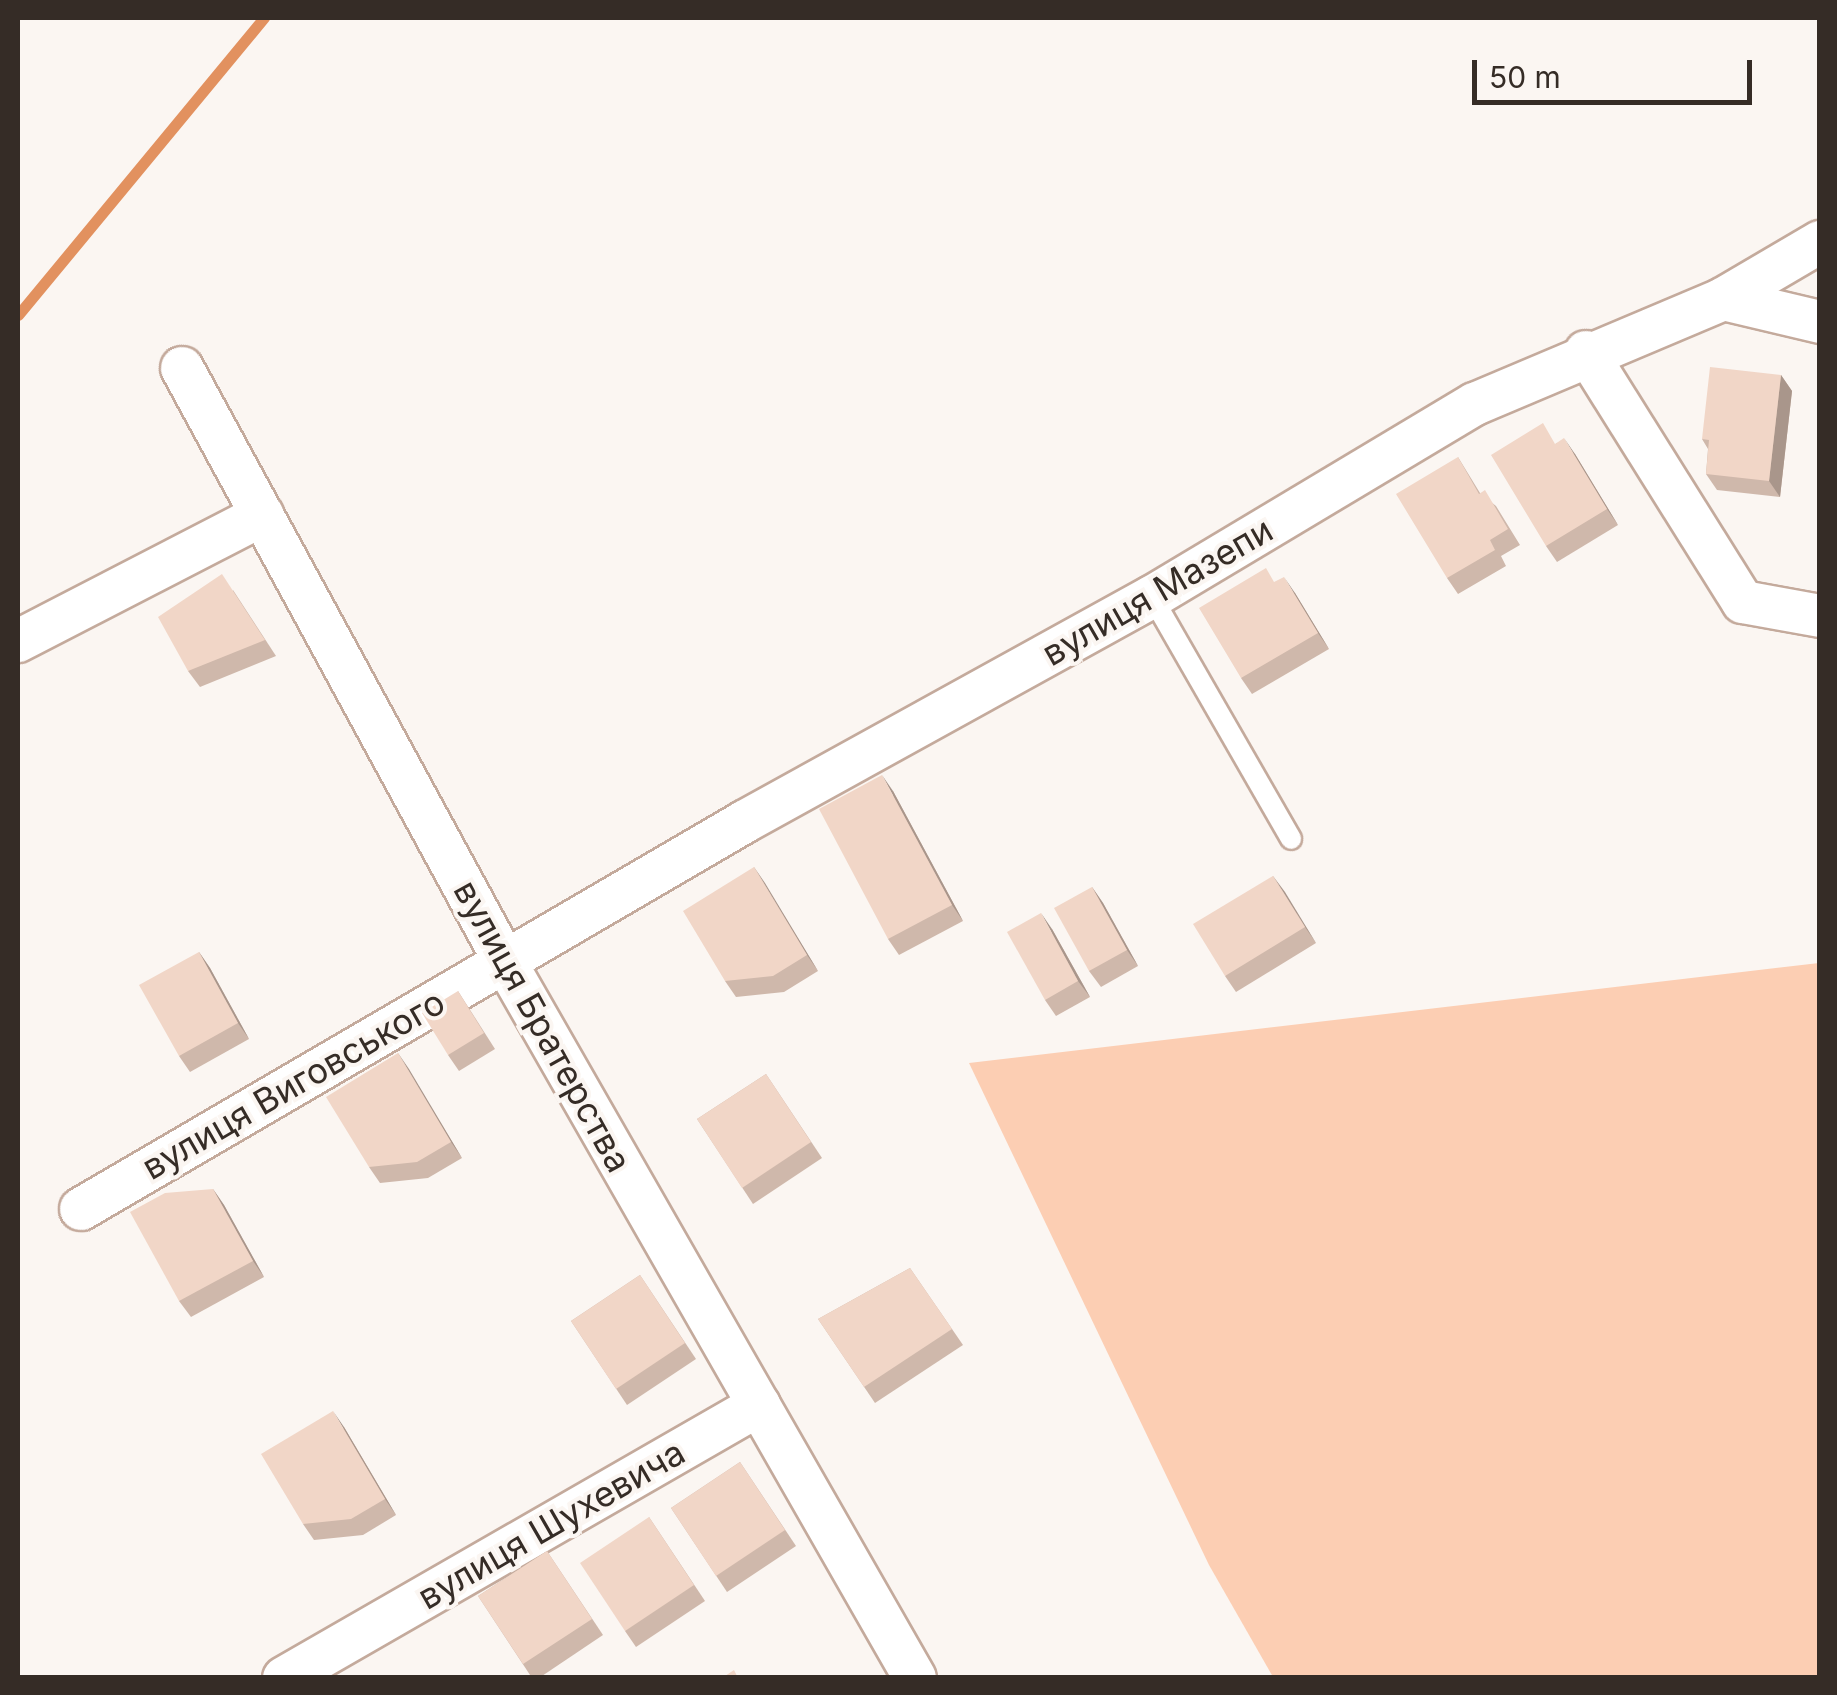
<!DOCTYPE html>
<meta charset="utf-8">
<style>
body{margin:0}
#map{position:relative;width:1837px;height:1695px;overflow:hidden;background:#fbf6f2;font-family:Inter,sans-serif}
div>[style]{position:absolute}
.green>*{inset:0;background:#fcceb3}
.stream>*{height:11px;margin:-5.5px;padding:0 5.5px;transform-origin:5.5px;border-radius:5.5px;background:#e2915f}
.roads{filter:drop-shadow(2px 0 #c4aa9c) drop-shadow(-2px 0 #c4aa9c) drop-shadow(0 2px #c4aa9c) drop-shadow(0 -2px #c4aa9c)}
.lane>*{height:20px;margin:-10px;padding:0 10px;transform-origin:10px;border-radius:10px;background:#fff}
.street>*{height:42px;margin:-21px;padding:0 21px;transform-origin:21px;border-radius:21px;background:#fff}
.wall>*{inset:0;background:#cfb8ab}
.shaded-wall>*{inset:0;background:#a9968b}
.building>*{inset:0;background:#f1d6c7}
span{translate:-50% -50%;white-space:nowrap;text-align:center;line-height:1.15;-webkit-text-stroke:8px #fbf6f2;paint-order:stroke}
.street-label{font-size:35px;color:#352c26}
.frame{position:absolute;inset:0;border:20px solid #352c26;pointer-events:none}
.scale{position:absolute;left:1472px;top:60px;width:280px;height:45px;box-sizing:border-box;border:5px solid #352c26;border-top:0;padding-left:12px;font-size:30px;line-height:35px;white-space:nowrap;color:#352c26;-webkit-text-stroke:8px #fbf6f2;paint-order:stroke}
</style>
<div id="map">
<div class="green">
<div style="clip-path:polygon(1819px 963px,1819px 1677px,1273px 1677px,1209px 1565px,969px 1063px)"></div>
</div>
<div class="stream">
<div style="left:18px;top:315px;width:386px;rotate:-50.4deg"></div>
</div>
<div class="roads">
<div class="lane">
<div style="left:1152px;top:597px;width:279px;rotate:60.1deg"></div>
</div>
<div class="street">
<div style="left:1723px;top:299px;width:100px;rotate:13.3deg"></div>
<div style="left:1586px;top:352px;width:295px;rotate:57.9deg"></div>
<div style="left:1743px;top:602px;width:78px;rotate:10.3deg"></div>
<div style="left:182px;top:368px;width:674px;rotate:61.46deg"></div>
<div style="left:504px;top:960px;width:827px;rotate:60.21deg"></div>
<div style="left:18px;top:641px;width:275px;rotate:-27.3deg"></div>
<div style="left:81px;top:1209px;width:768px;rotate:-30.27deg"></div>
<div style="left:744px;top:822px;width:466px;rotate:-28.9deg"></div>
<div style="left:1152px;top:597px;width:376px;rotate:-30.9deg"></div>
<div style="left:1475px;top:404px;width:269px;rotate:-22.9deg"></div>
<div style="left:1723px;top:299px;width:113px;rotate:-30.4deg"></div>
<div style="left:284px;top:1678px;width:548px;rotate:-29.89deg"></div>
</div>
</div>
<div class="wall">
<div style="clip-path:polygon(1781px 375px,1792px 391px,1780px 497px,1717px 490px,1706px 474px,1708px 449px,1702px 439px)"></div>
<div style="clip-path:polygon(1556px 443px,1575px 454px,1618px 525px,1557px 562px,1546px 546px)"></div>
<div style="clip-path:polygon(1458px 457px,1480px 493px,1496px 506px,1520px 545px,1501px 556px,1506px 566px,1458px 594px,1447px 578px)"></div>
<div style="clip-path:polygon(1276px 582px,1295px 593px,1329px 649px,1252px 694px,1241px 678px)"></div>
<div style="clip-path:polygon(233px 590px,276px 656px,200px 687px,188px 671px)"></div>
<div style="clip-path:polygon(893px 791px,963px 921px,899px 955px,888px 939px)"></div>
<div style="clip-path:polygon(754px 867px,818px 971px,784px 992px,736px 997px,725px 981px)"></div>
<div style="clip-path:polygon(1273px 876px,1316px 943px,1236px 992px,1225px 976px)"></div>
<div style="clip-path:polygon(1092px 887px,1103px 903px,1138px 966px,1101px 987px,1089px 971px)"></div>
<div style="clip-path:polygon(1052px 929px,1090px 997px,1056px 1016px,1045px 1000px)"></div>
<div style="clip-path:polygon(199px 952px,210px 968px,249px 1039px,190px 1072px,179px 1056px)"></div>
<div style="clip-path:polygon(458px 991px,495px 1049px,459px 1071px,448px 1055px)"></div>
<div style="clip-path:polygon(398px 1053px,462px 1158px,428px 1178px,380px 1183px,369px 1167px)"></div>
<div style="clip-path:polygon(766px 1074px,822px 1158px,753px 1204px,697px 1119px)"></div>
<div style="clip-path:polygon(213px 1189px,224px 1205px,264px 1277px,191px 1317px,179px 1301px)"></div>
<div style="clip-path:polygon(910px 1268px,963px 1345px,875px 1403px,818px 1319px)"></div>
<div style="clip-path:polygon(640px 1275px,696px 1359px,627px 1405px,571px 1321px)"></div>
<div style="clip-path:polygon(344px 1427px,396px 1515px,363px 1535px,314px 1540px,303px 1524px)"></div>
<div style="clip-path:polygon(740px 1462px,796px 1546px,727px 1592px,671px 1508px)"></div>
<div style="clip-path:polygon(649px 1517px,705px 1601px,636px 1647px,625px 1631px)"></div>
<div style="clip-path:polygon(547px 1551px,603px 1635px,539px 1678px,532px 1678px,478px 1596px)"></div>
</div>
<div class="shaded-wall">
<div style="clip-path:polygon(1781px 375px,1792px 391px,1780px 497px,1769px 481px)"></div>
<div style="clip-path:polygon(1564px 438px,1575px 454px,1618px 525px,1607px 509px)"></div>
<div style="clip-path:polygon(1284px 577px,1295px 593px,1329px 649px,1318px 633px)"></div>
<div style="clip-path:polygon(882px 775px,893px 791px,963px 921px,952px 905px)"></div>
<div style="clip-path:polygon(754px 867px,765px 883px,818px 971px,807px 955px)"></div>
<div style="clip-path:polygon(1273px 876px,1285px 892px,1316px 943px,1305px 927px)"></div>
<div style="clip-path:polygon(1092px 887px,1103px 903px,1138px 966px,1127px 950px)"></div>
<div style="clip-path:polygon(1041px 913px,1052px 929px,1090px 997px,1078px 981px)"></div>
<div style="clip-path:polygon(199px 952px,210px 968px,249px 1039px,238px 1023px)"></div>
<div style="clip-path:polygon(398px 1053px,409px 1069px,462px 1158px,451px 1142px)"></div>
<div style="clip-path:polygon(213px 1189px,224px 1205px,264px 1277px,253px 1261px)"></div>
<div style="clip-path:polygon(333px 1411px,344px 1427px,396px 1515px,385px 1499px)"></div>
</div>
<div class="building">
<div style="clip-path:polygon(1710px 367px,1781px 375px,1769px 481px,1706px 474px,1709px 440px,1702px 439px)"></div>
<div style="clip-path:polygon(1543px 423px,1555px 444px,1564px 438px,1607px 509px,1546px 546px,1491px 455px)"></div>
<div style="clip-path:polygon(1458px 457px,1479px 494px,1485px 490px,1508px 529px,1490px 540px,1495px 550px,1447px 578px,1396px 494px)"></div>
<div style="clip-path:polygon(1266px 568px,1274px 582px,1284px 577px,1318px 633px,1241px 678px,1199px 608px)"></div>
<div style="clip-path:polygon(222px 574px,265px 640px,188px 671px,158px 617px)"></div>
<div style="clip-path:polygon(882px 775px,952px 905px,888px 939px,819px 809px)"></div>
<div style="clip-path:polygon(754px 867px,807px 955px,773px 976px,725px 981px,683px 911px)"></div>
<div style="clip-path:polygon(1273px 876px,1305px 927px,1225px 976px,1193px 924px)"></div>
<div style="clip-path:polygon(1092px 887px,1127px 950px,1089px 971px,1054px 908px)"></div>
<div style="clip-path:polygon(1041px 913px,1078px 981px,1045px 1000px,1007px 932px)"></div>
<div style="clip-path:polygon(199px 952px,238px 1023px,179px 1056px,139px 985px)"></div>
<div style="clip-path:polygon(458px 991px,484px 1033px,448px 1055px,422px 1013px)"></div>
<div style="clip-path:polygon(398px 1053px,451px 1142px,417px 1162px,369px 1167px,326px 1097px)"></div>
<div style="clip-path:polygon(766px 1074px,811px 1142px,742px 1188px,697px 1119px)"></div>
<div style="clip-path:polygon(213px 1189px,253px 1261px,179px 1301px,130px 1212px,165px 1193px)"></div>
<div style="clip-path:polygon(910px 1268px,952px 1329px,864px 1387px,818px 1319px)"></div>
<div style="clip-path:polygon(640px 1275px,685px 1343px,616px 1389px,571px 1321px)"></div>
<div style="clip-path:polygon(333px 1411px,385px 1499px,351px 1519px,303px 1524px,261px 1454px)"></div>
<div style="clip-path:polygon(740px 1462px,785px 1530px,716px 1576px,671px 1508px)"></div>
<div style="clip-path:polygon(649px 1517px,694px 1585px,625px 1631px,580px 1563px)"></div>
<div style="clip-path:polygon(547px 1551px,592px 1619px,523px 1664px,478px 1596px)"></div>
<div style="clip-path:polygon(734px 1670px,738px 1678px,722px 1678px)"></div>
</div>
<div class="street-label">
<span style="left:1157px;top:591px;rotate:-30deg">вулиця Мазепи</span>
<span style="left:543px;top:1026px;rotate:61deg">вулиця Братерства</span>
<span style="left:293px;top:1084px;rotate:-30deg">вулиця Виговського</span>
<span style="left:551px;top:1524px;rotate:-30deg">вулиця Шухевича</span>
</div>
<div class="frame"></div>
<div class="scale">50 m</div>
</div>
